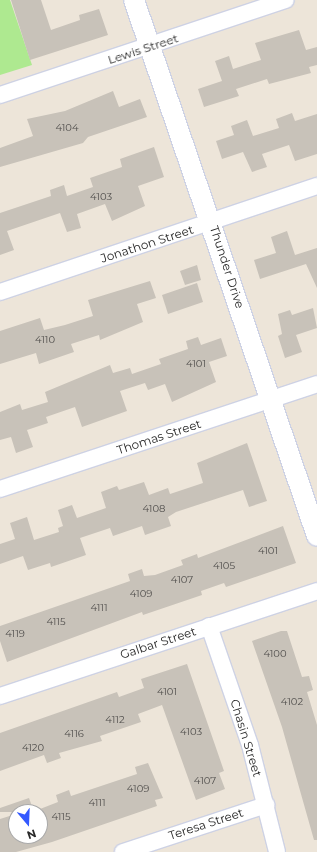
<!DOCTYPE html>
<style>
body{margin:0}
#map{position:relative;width:317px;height:852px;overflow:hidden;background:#ede5d9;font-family:Montserrat,sans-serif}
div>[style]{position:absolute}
.green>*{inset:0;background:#aee990}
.building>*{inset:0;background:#c8c2b9}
.roads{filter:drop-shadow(1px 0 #ced2e4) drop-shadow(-1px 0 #ced2e4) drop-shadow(0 1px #ced2e4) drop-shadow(0 -1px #ced2e4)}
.minor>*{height:16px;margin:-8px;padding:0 8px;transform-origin:8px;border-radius:8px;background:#fff}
.tertiary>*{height:20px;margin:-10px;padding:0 10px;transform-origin:10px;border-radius:10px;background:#fff}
span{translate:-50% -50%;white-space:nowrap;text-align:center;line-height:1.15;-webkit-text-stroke:3px #fff;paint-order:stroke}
.number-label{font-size:10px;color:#514f4d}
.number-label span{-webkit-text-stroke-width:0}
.street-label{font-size:12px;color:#292929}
.north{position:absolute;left:8px;top:804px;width:40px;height:40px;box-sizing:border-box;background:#fff;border:1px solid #a9a9a9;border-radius:50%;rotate:161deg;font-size:11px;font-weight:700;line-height:16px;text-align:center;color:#292929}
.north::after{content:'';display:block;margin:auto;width:14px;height:18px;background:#3459ff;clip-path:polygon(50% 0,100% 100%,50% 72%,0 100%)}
</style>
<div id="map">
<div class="green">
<div style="clip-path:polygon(0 0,10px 0,32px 65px,0 75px)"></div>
</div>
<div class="building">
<div style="clip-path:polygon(11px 0,41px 0,51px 30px,80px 20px,79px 15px,99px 9px,108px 35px,30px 60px)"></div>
<div style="clip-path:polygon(299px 30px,306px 50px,317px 47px,317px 65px,309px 67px,311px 73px,269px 84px,267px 79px,236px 89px,239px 96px,204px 107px,198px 89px,222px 81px,215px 61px,229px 56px,233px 69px,261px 60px,255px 43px)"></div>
<div style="clip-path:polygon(113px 91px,119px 107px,140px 99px,147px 117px,88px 137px,83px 143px,0 167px,0 148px,33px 136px,27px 119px,65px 111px)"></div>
<div style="clip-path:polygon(292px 113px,295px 121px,317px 114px,317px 154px,295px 161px,289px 145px,262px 154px,267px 167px,252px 172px,243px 152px,222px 159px,216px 141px,234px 135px,231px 126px,247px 120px,253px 136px,279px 128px,276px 119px)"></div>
<div style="clip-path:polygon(154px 147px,164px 177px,138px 186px,145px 206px,112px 221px,105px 204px,77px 214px,81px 228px,67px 232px,60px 213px,7px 231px,14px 250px,0 255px,0 213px,51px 196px,50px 190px,64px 185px,67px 196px,93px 187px,90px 178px,122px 167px,120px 159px)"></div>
<div style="clip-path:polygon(287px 231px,295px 255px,317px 248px,317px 288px,306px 264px,260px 279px,254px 260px,276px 253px,271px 237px)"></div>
<div style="clip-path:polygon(197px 265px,201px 280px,185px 285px,180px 271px)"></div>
<div style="clip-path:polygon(150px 281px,156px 298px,137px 304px,143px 322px,100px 340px,99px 335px,71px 344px,74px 352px,39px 364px,36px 353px,0 364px,0 331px,40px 318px,44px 330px,65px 325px,93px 316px,88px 300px)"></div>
<div style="clip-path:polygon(197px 283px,203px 302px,168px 314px,162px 295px)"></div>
<div style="clip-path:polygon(313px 308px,317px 328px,296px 335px,302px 352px,285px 358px,278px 336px,282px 334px,278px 314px,290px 310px,292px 315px)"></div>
<div style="clip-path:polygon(198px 337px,201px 345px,221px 338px,227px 356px,209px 362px,216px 382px,172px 402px,165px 384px,148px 390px,145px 383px,120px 391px,127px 411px,82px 427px,75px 407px,46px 417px,48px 423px,27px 430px,33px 447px,16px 453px,11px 437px,0 440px,0 412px,20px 404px,22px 410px,48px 402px,45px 392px,110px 365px,113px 373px,130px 368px,132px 374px,161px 364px,159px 359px,188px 349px,186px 341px)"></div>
<div style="clip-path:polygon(247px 443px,267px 501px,249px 507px,243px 490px,176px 512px,168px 517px,171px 526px,145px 535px,142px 526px,113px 536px,110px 528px,80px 538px,86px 555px,51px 567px,50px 563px,28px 570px,23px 556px,0 564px,0 544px,15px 539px,10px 523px,27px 517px,34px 540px,59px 532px,58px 528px,63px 526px,58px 510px,72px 505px,77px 518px,106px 508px,101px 492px,117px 486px,119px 490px,144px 482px,149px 495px,168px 488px,170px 494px,203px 483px,197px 463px)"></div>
<div style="clip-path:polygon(283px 526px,296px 563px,226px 587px,224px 583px,201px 591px,202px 595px,143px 615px,142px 612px,7px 662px,0 641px,0 626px,130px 581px,128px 574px,142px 569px,144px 576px,155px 575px,183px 565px,181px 560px,197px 554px,198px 558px)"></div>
<div style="clip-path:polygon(281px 631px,287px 631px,302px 677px,309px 676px,313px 690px,307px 692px,317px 725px,317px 840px,314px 840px,282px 727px,252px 641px)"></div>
<div style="clip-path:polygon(187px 664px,224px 771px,219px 773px,225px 789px,196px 800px,162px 705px,138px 714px,141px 722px,100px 736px,102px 741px,59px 753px,61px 758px,47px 763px,44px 755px,0 771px,0 733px,117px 692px,119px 697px,144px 688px,141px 679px)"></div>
<div style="clip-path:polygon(148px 763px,163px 798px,155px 800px,157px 806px,52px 842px,16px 852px,0 852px,0 819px,16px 814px,16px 836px,40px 836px,40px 809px,58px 802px,56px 795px,69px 790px,71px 796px,137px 774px,135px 767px)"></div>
<div style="clip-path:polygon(29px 798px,34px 812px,0 812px,0 808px)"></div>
</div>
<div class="roads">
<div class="minor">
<div style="left:0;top:95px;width:301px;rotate:-18.4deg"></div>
<div style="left:0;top:292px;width:334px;rotate:-18.5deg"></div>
<div style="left:0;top:489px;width:334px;rotate:-18.3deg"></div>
<div style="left:209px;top:626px;width:126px;rotate:71deg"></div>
<div style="left:250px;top:745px;width:110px;rotate:75.8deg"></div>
<div style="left:0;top:696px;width:334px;rotate:-18.3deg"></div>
<div style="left:123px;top:852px;width:151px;rotate:-18.2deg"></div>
</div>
<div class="tertiary">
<div style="left:134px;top:0;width:566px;rotate:71.15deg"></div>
</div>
</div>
<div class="number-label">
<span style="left:67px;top:128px">4104</span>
<span style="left:101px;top:197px">4103</span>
<span style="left:45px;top:340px">4110</span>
<span style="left:196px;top:364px">4101</span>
<span style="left:154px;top:509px">4108</span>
<span style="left:268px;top:551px">4101</span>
<span style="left:224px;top:566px">4105</span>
<span style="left:182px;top:580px">4107</span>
<span style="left:141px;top:594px">4109</span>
<span style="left:99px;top:608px">4111</span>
<span style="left:56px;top:622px">4115</span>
<span style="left:15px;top:634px">4119</span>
<span style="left:275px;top:654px">4100</span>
<span style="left:167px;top:692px">4101</span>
<span style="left:292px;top:702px">4102</span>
<span style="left:115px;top:720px">4112</span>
<span style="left:191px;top:732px">4103</span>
<span style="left:74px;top:734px">4116</span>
<span style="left:33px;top:748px">4120</span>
<span style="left:205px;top:781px">4107</span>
<span style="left:138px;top:789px">4109</span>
<span style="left:97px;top:803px">4111</span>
<span style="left:61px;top:817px">4115</span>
</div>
<div class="street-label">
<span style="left:143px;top:49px;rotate:-18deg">Lewis Street</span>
<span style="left:147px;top:244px;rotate:-18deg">Jonathon Street</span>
<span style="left:227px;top:267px;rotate:72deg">Thunder Drive</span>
<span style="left:159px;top:437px;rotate:-18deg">Thomas Street</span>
<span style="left:158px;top:643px;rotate:-18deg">Galbar Street</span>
<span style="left:246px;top:738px;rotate:73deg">Chasin Street</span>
<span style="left:206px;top:824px;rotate:-18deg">Teresa Street</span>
</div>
<div class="north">N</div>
</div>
